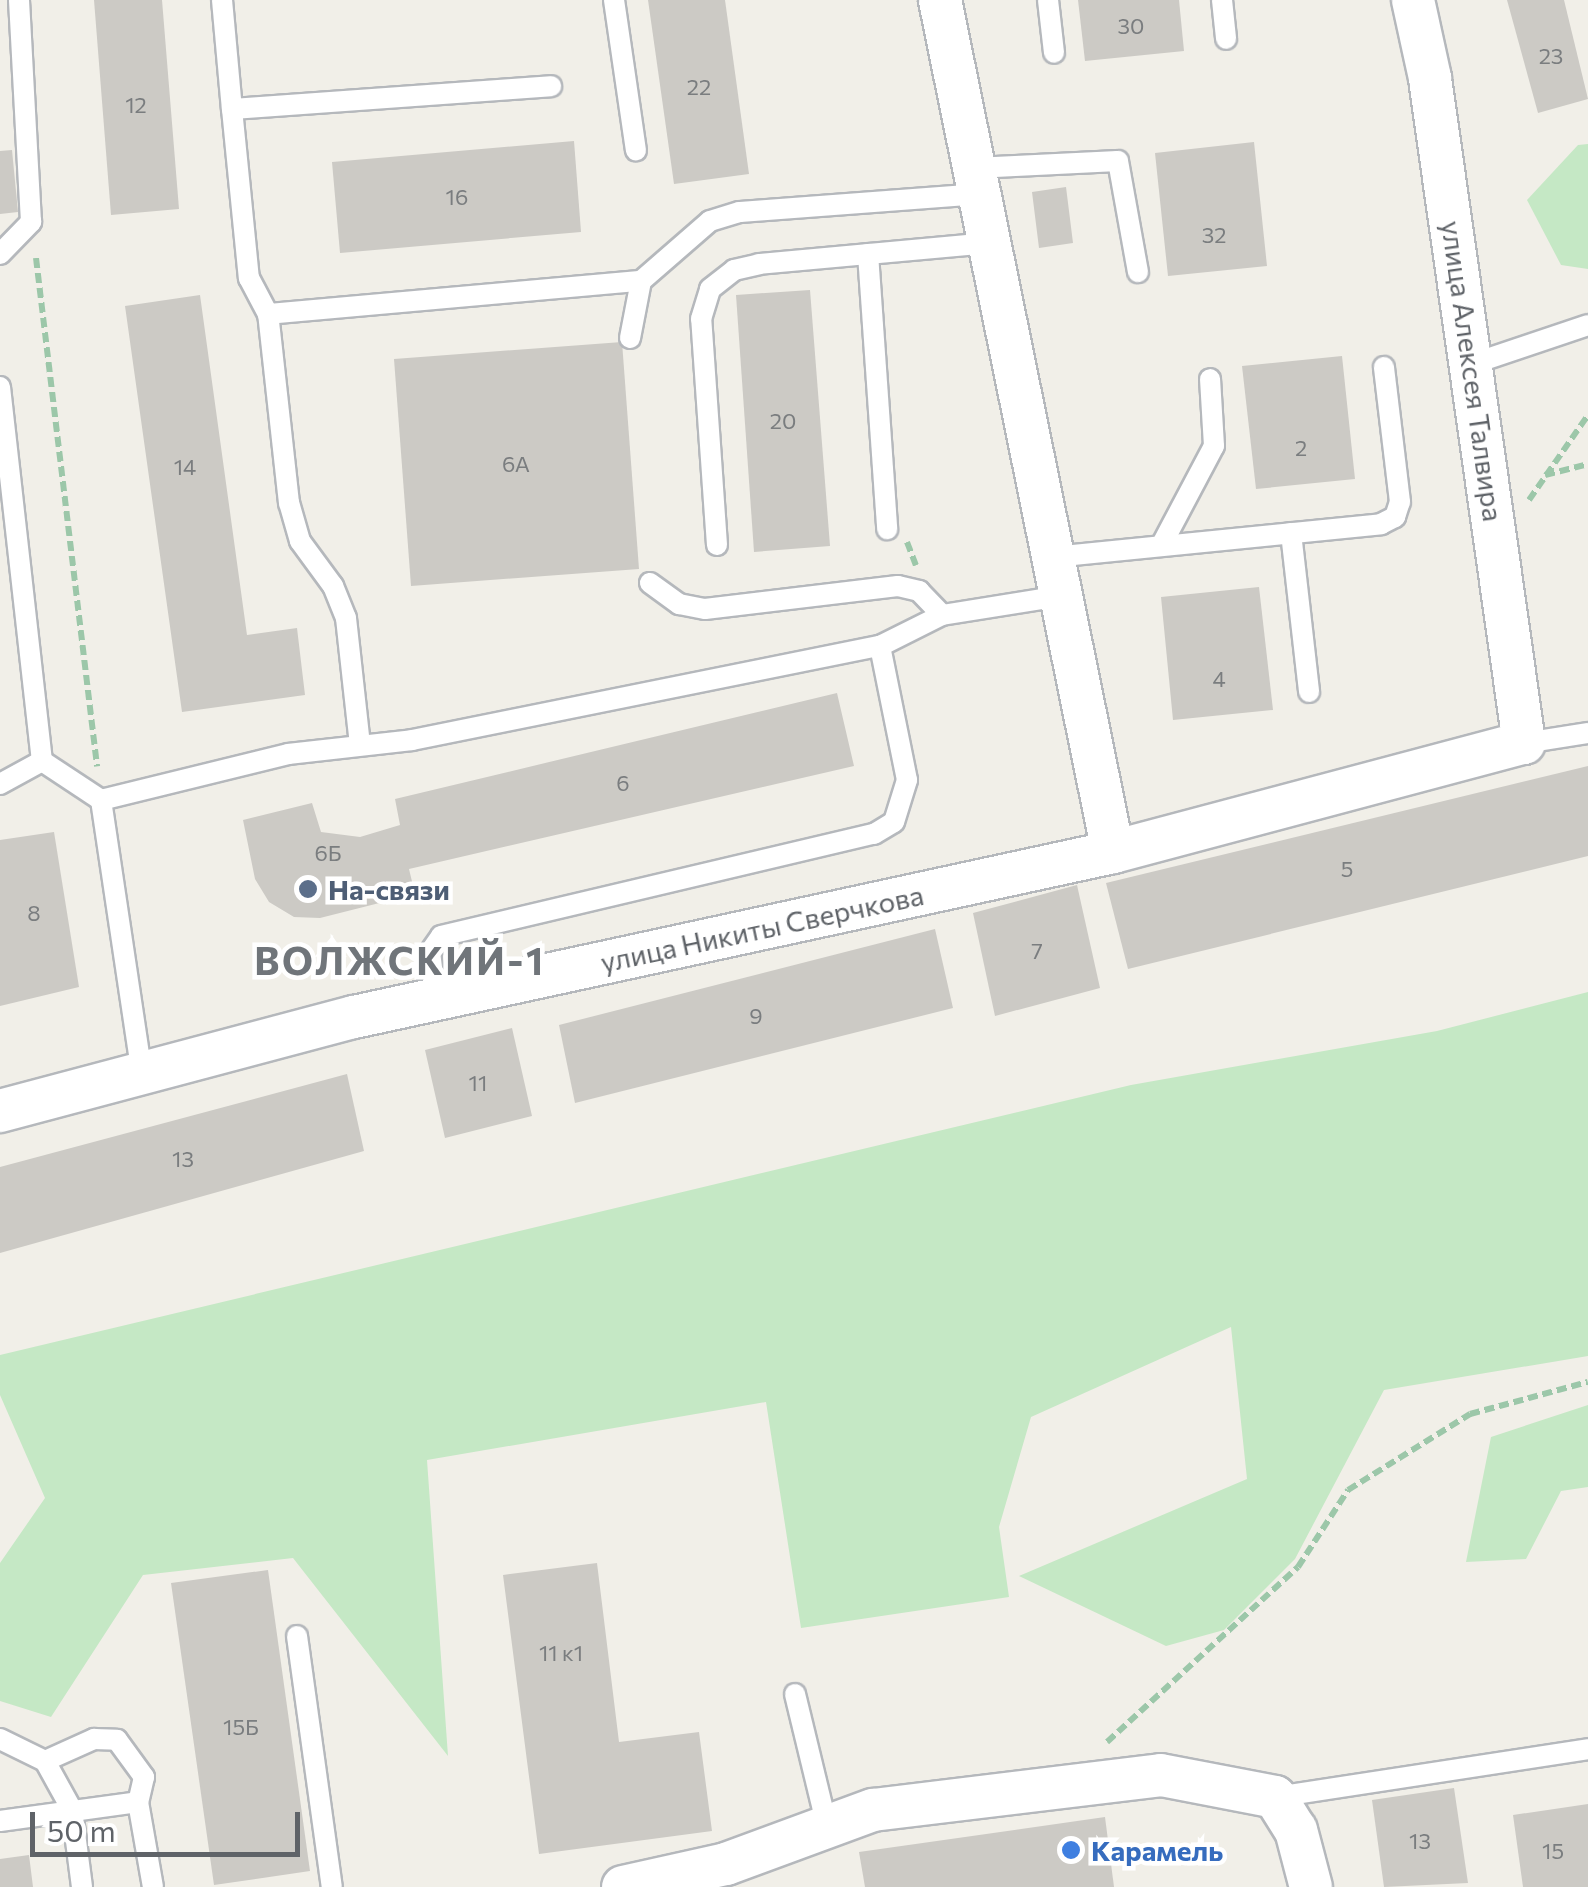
<!DOCTYPE html>
<meta charset="utf-8">
<style>
body{margin:0}
#map{position:relative;width:1588px;height:1887px;overflow:hidden;background:#f1efe8;font-family:Commissioner,sans-serif}
div>[style]{position:absolute}
.green>*{inset:0;background:#c5e8c5}
.building>*{inset:0;background:#cccac5}
.path>*{height:6px;margin-top:-3px;transform-origin:0;background:repeating-linear-gradient(90deg,#9cc7a9 0 10px,transparent 0 15px)}
.roads{filter:drop-shadow(2px 0 #b5b8bc) drop-shadow(-2px 0 #b5b8bc) drop-shadow(0 2px #b5b8bc) drop-shadow(0 -2px #b5b8bc)}
.lane>*{height:20px;margin:-10px;padding:0 10px;transform-origin:10px;border-radius:10px;background:#fff}
.street>*{height:42px;margin:-21px;padding:0 21px;transform-origin:21px;border-radius:21px;background:#fff}
.dots>*{width:28px;height:28px;translate:-50% -50%;box-sizing:border-box;border:5px solid #fff;border-radius:50%}
span{translate:-50% -50%;white-space:nowrap;text-align:center;line-height:1.15;-webkit-text-stroke:9px #fff;paint-order:stroke}
.number-label{font-size:22px;color:#7a7d7f}
.number-label span{-webkit-text-stroke-width:0}
.street-label{font-size:28px;color:#5f6368}
.service-label{font-size:28px;color:#4e5e75;font-weight:700}
.left{translate:0 -50%;text-align:left}
.shop-label{font-size:28px;color:#366cbe;font-weight:700}
.district-label{font-size:38px;color:#70757a;font-weight:700;letter-spacing:2.5px}
.scale{position:absolute;left:30px;top:1812px;width:270px;height:45px;box-sizing:border-box;border:5px solid #5f6368;border-top:0;padding-left:12px;font-size:30px;line-height:35px;white-space:nowrap;color:#5f6368;-webkit-text-stroke:8px #fff;paint-order:stroke}
</style>
<div id="map">
<div class="green">
<div style="clip-path:polygon(1588px 144px,1588px 269px,1561px 265px,1527px 200px,1578px 145px)"></div>
<div style="clip-path:polygon(1588px 992px,1588px 1356px,1384px 1390px,1295px 1559px,1224px 1630px,1166px 1646px,1019px 1576px,1247px 1479px,1231px 1327px,1031px 1417px,999px 1527px,1009px 1597px,801px 1628px,766px 1402px,427px 1460px,448px 1756px,293px 1558px,143px 1575px,51px 1717px,0 1701px,0 1563px,45px 1498px,0 1395px,0 1355px,1131px 1085px,1437px 1031px)"></div>
<div style="clip-path:polygon(1588px 1405px,1588px 1487px,1561px 1491px,1526px 1559px,1466px 1562px,1491px 1437px)"></div>
</div>
<div class="building">
<div style="clip-path:polygon(94px 0,162px 0,179px 209px,111px 215px)"></div>
<div style="clip-path:polygon(648px 0,725px 0,749px 174px,674px 184px)"></div>
<div style="clip-path:polygon(1078px 0,1179px 0,1184px 51px,1085px 61px)"></div>
<div style="clip-path:polygon(1507px 0,1564px 0,1588px 99px,1538px 113px)"></div>
<div style="clip-path:polygon(574px 141px,581px 232px,340px 253px,332px 162px)"></div>
<div style="clip-path:polygon(1254px 142px,1267px 266px,1168px 276px,1155px 153px)"></div>
<div style="clip-path:polygon(12px 150px,18px 212px,0 214px,0 151px)"></div>
<div style="clip-path:polygon(1066px 187px,1073px 243px,1039px 248px,1032px 192px)"></div>
<div style="clip-path:polygon(810px 290px,830px 546px,754px 552px,736px 295px)"></div>
<div style="clip-path:polygon(200px 295px,247px 635px,297px 628px,305px 695px,182px 712px,125px 306px)"></div>
<div style="clip-path:polygon(622px 342px,639px 569px,411px 586px,394px 359px)"></div>
<div style="clip-path:polygon(1342px 356px,1355px 479px,1256px 489px,1242px 366px)"></div>
<div style="clip-path:polygon(1259px 587px,1273px 710px,1173px 720px,1161px 597px)"></div>
<div style="clip-path:polygon(837px 693px,854px 766px,409px 869px,415px 894px,320px 918px,294px 917px,269px 902px,255px 879px,243px 820px,312px 803px,321px 832px,360px 837px,400px 825px,395px 799px)"></div>
<div style="clip-path:polygon(1588px 766px,1588px 856px,1128px 969px,1106px 883px)"></div>
<div style="clip-path:polygon(54px 832px,79px 987px,0 1006px,0 840px)"></div>
<div style="clip-path:polygon(1077px 885px,1100px 988px,995px 1016px,973px 913px)"></div>
<div style="clip-path:polygon(935px 929px,953px 1008px,575px 1103px,559px 1025px)"></div>
<div style="clip-path:polygon(512px 1028px,532px 1116px,445px 1138px,425px 1050px)"></div>
<div style="clip-path:polygon(347px 1074px,364px 1151px,0 1253px,0 1167px)"></div>
<div style="clip-path:polygon(597px 1563px,619px 1742px,699px 1732px,712px 1831px,539px 1854px,503px 1575px)"></div>
<div style="clip-path:polygon(268px 1570px,310px 1871px,214px 1885px,171px 1583px)"></div>
<div style="clip-path:polygon(1454px 1788px,1468px 1883px,1384px 1887px,1372px 1800px)"></div>
<div style="clip-path:polygon(1588px 1804px,1588px 1887px,1523px 1887px,1513px 1815px)"></div>
<div style="clip-path:polygon(1105px 1817px,1114px 1887px,865px 1887px,859px 1852px)"></div>
<div style="clip-path:polygon(29px 1855px,33px 1887px,0 1887px,0 1859px)"></div>
</div>
<div class="path">
<div style="left:36px;top:258px;width:512px;rotate:83.15deg"></div>
<div style="left:1545px;top:475px;width:44px;rotate:-14.3deg"></div>
<div style="left:1529px;top:500px;width:103px;rotate:-55.2deg"></div>
<div style="left:907px;top:542px;width:25px;rotate:69deg"></div>
<div style="left:1107px;top:1742px;width:259px;rotate:-42.5deg"></div>
<div style="left:1298px;top:1567px;width:92px;rotate:-57deg"></div>
<div style="left:1348px;top:1490px;width:144px;rotate:-31.9deg"></div>
<div style="left:1470px;top:1414px;width:122px;rotate:-15.2deg"></div>
</div>
<div class="roads">
<div class="lane">
<div style="left:222px;top:0;width:109px;rotate:84.8deg"></div>
<div style="left:232px;top:109px;width:320px;rotate:-4.1deg"></div>
<div style="left:614px;top:0;width:152px;rotate:81.7deg"></div>
<div style="left:1048px;top:0;width:53px;rotate:83.5deg"></div>
<div style="left:1222px;top:0;width:39px;rotate:84deg"></div>
<div style="left:232px;top:109px;width:170px;rotate:84.3deg"></div>
<div style="left:249px;top:278px;width:41px;rotate:62.2deg"></div>
<div style="left:974px;top:168px;width:144px;rotate:-2.8deg"></div>
<div style="left:1118px;top:161px;width:113px;rotate:79.8deg"></div>
<div style="left:0;top:254px;width:45px;rotate:-45.9deg"></div>
<div style="left:31px;top:222px;width:222px;rotate:-93.1deg"></div>
<div style="left:868px;top:254px;width:276px;rotate:86deg"></div>
<div style="left:630px;top:338px;width:58px;rotate:-79.1deg"></div>
<div style="left:1472px;top:364px;width:122px;rotate:-18.6deg"></div>
<div style="left:0;top:387px;width:376px;rotate:83.6deg"></div>
<div style="left:1291px;top:533px;width:160px;rotate:83.5deg"></div>
<div style="left:717px;top:545px;width:227px;rotate:-94deg"></div>
<div style="left:701px;top:319px;width:31px;rotate:-73deg"></div>
<div style="left:710px;top:289px;width:31px;rotate:-38deg"></div>
<div style="left:734px;top:270px;width:26px;rotate:-13deg"></div>
<div style="left:759px;top:264px;width:232px;rotate:-5.2deg"></div>
<div style="left:1161px;top:546px;width:113px;rotate:-62.1deg"></div>
<div style="left:1214px;top:446px;width:67px;rotate:-93.4deg"></div>
<div style="left:1053px;top:557px;width:330px;rotate:-5.7deg"></div>
<div style="left:1381px;top:524px;width:16px;rotate:-27deg"></div>
<div style="left:1395px;top:517px;width:16px;rotate:-72deg"></div>
<div style="left:1400px;top:502px;width:136px;rotate:-96.8deg"></div>
<div style="left:650px;top:583px;width:36px;rotate:36deg"></div>
<div style="left:679px;top:604px;width:26px;rotate:11deg"></div>
<div style="left:705px;top:609px;width:194px;rotate:-6.8deg"></div>
<div style="left:898px;top:586px;width:22px;rotate:13deg"></div>
<div style="left:919px;top:591px;width:33px;rotate:46deg"></div>
<div style="left:1524px;top:743px;width:65px;rotate:-8.9deg"></div>
<div style="left:360px;top:745px;width:128px;rotate:-96.3deg"></div>
<div style="left:346px;top:618px;width:35px;rotate:-112deg"></div>
<div style="left:333px;top:586px;width:56px;rotate:-126.3deg"></div>
<div style="left:300px;top:541px;width:40px;rotate:-106deg"></div>
<div style="left:289px;top:503px;width:190px;rotate:-96.3deg"></div>
<div style="left:268px;top:314px;width:374px;rotate:-5.1deg"></div>
<div style="left:641px;top:281px;width:91px;rotate:-41deg"></div>
<div style="left:710px;top:221px;width:31px;rotate:-17deg"></div>
<div style="left:740px;top:212px;width:241px;rotate:-4.3deg"></div>
<div style="left:0;top:784px;width:48px;rotate:-28.7deg"></div>
<div style="left:42px;top:761px;width:71px;rotate:33.5deg"></div>
<div style="left:101px;top:800px;width:272px;rotate:81.5deg"></div>
<div style="left:101px;top:800px;width:193px;rotate:-13.8deg"></div>
<div style="left:288px;top:754px;width:125px;rotate:-6.4deg"></div>
<div style="left:412px;top:740px;width:477px;rotate:-11.4deg"></div>
<div style="left:880px;top:646px;width:69px;rotate:-26.6deg"></div>
<div style="left:942px;top:615px;width:121px;rotate:-9.1deg"></div>
<div style="left:436px;top:999px;width:47px;rotate:-97.3deg"></div>
<div style="left:430px;top:952px;width:19px;rotate:-55deg"></div>
<div style="left:441px;top:936px;width:445px;rotate:-13.3deg"></div>
<div style="left:874px;top:834px;width:23px;rotate:-31deg"></div>
<div style="left:894px;top:822px;width:44px;rotate:-72.8deg"></div>
<div style="left:907px;top:780px;width:137px;rotate:-101.4deg"></div>
<div style="left:297px;top:1636px;width:253px;rotate:82.1deg"></div>
<div style="left:795px;top:1694px;width:136px;rotate:76.4deg"></div>
<div style="left:0;top:1739px;width:50px;rotate:26.1deg"></div>
<div style="left:45px;top:1761px;width:56px;rotate:61.1deg"></div>
<div style="left:72px;top:1810px;width:78px;rotate:82.6deg"></div>
<div style="left:45px;top:1761px;width:54px;rotate:-24.2deg"></div>
<div style="left:94px;top:1739px;width:23px;rotate:2deg"></div>
<div style="left:117px;top:1740px;width:46px;rotate:53.9deg"></div>
<div style="left:144px;top:1777px;width:26px;rotate:103deg"></div>
<div style="left:1275px;top:1797px;width:317px;rotate:-8.7deg"></div>
<div style="left:0;top:1821px;width:139px;rotate:-7.8deg"></div>
<div style="left:138px;top:1802px;width:86px;rotate:80deg"></div>
</div>
<div class="street">
<div style="left:940px;top:0;width:869px;rotate:78.52deg"></div>
<div style="left:0;top:1111px;width:366px;rotate:-14.9deg"></div>
<div style="left:354px;top:1017px;width:777px;rotate:-12.26deg"></div>
<div style="left:1113px;top:852px;width:425px;rotate:-14.9deg"></div>
<div style="left:1524px;top:743px;width:672px;rotate:-98.05deg"></div>
<div style="left:1430px;top:78px;width:80px;rotate:-102.3deg"></div>
<div style="left:623px;top:1887px;width:106px;rotate:-12.6deg"></div>
<div style="left:726px;top:1864px;width:157px;rotate:-20.2deg"></div>
<div style="left:873px;top:1810px;width:290px;rotate:-6.9deg"></div>
<div style="left:1161px;top:1775px;width:116px;rotate:10.9deg"></div>
<div style="left:1275px;top:1797px;width:39px;rotate:58deg"></div>
<div style="left:1296px;top:1830px;width:59px;rotate:75.3deg"></div>
</div>
</div>
<div class="dots">
<div style="left:308px;top:889px;background:#5c6f8a"></div>
<div style="left:1071px;top:1850px;background:#3f7fe0"></div>
</div>
<div class="number-label">
<span style="left:1131px;top:26px">30</span>
<span style="left:1551px;top:56px">23</span>
<span style="left:699px;top:87px">22</span>
<span style="left:136px;top:105px">12</span>
<span style="left:457px;top:197px">16</span>
<span style="left:1214px;top:235px">32</span>
<span style="left:783px;top:421px">20</span>
<span style="left:1301px;top:448px">2</span>
<span style="left:516px;top:464px">6А</span>
<span style="left:185px;top:467px">14</span>
<span style="left:1219px;top:679px">4</span>
<span style="left:623px;top:783px">6</span>
<span style="left:328px;top:853px">6Б</span>
<span style="left:1347px;top:869px">5</span>
<span style="left:34px;top:913px">8</span>
<span style="left:1037px;top:951px">7</span>
<span style="left:756px;top:1016px">9</span>
<span style="left:478px;top:1083px">11</span>
<span style="left:183px;top:1159px">13</span>
<span style="left:561px;top:1653px">11 к1</span>
<span style="left:241px;top:1727px">15Б</span>
<span style="left:1420px;top:1841px">13</span>
<span style="left:1553px;top:1851px">15</span>
</div>
<div class="street-label">
<span style="left:1473px;top:371px;rotate:82deg">улица Алексея Талвира</span>
<span style="left:762px;top:928px;rotate:-12deg">улица Никиты Сверчкова</span>
</div>
<div class="service-label">
<span class="left" style="left:328px;top:889px">На-связи</span>
</div>
<div class="shop-label">
<span class="left" style="left:1091px;top:1850px">Карамель</span>
</div>
<div class="district-label">
<span style="left:400px;top:960px">ВОЛЖСКИЙ-1</span>
</div>
<div class="scale">50 m</div>
</div>
